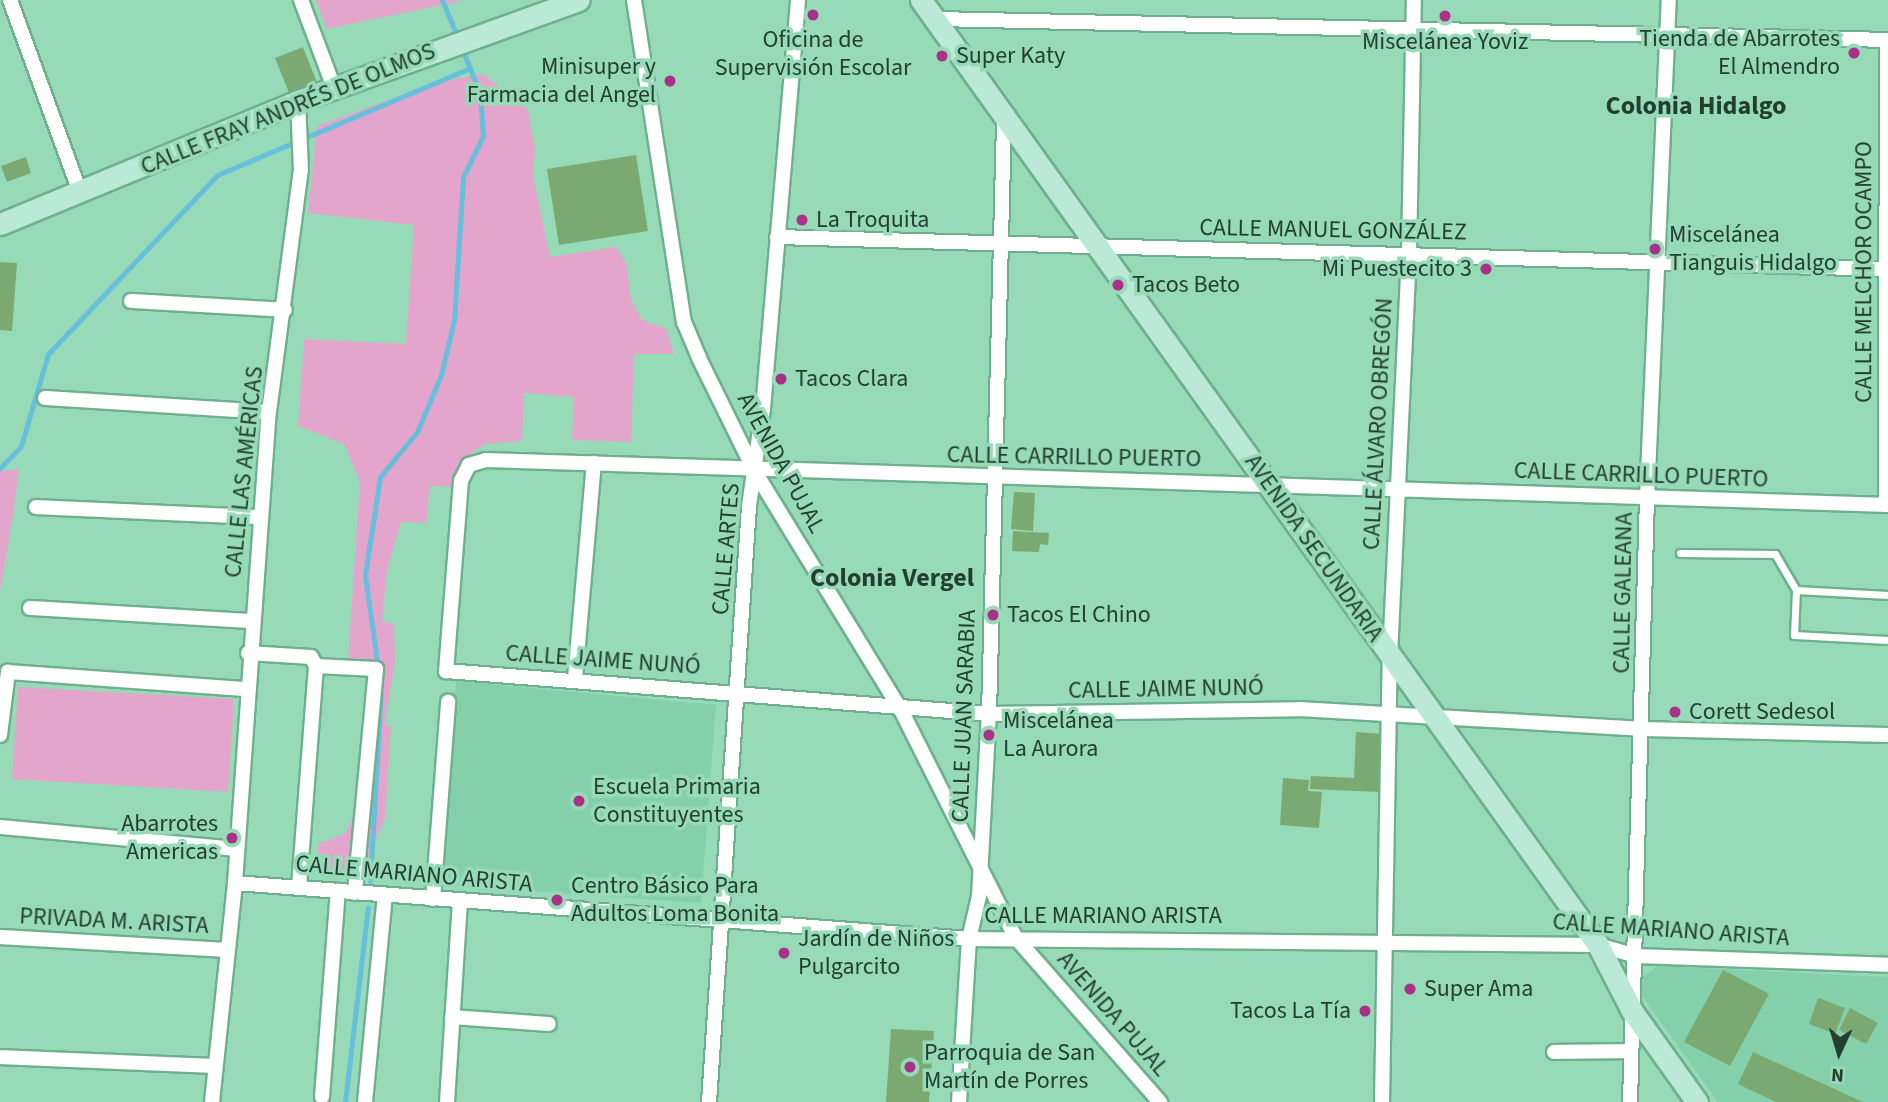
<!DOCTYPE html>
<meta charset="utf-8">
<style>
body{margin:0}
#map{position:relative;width:1888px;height:1102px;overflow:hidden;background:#97dab7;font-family:"Source Sans 3",sans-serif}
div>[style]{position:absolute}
.built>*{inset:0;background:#84d0aa}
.green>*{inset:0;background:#e3a5cc}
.stream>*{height:5px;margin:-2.5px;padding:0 2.5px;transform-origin:2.5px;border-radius:2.5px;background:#66c0dc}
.building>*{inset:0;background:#7aaa72}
.roads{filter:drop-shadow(2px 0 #6eb08e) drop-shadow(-2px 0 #6eb08e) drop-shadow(0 2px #6eb08e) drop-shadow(0 -2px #6eb08e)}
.lane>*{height:7px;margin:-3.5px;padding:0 3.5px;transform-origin:3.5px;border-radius:3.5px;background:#fff}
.street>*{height:14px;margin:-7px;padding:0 7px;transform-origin:7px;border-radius:7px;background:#fff}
.secondary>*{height:21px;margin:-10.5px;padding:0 10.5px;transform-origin:10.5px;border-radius:10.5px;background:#bbe9d8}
.dots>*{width:19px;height:19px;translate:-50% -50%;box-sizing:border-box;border:4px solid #97dab7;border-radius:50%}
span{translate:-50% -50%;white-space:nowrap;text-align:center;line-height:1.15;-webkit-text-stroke:7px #97dab7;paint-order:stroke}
.poi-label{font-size:24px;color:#233f31}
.right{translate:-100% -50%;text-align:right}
.left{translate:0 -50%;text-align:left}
.street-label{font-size:24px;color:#233f31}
.neighbourhood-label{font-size:26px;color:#233f31;font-weight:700}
.north{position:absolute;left:1804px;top:1018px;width:70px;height:70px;-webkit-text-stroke:5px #97dab7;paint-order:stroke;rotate:184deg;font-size:19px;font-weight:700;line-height:28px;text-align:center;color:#233f31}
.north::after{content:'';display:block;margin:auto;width:24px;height:32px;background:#233f31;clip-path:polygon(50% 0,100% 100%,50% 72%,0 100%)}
</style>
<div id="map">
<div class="built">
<div style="clip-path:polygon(456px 681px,716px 705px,701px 903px,443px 885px)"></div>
<div style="clip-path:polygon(1658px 966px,1888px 977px,1888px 1102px,1718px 1102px,1640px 993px,1640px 979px)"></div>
</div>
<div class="green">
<div style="clip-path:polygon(316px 0,465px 0,327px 29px)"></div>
<div style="clip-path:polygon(483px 74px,528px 110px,535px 149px,533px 176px,550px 257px,616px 247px,627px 265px,631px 300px,642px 320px,666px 329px,674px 354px,634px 354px,631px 442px,572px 440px,574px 397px,524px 393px,522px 441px,485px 444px,467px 456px,457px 487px,430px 486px,426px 523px,401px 522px,387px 570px,382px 621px,394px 624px,395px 661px,385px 724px,391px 728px,385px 819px,364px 866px,332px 871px,317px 866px,318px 844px,346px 833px,367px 779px,369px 673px,348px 661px,360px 482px,344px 444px,298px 426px,304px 339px,406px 344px,414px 225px,308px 213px,317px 126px,438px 82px)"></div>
<div style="clip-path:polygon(19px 469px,13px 516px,0 591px,0 471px)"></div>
<div style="clip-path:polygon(18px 687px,234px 699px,228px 792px,12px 779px)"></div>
</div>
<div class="stream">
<div style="left:442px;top:0;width:41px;rotate:67.2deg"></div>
<div style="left:0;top:468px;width:30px;rotate:-46deg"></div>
<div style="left:21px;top:446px;width:96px;rotate:-73.6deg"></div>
<div style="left:48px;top:354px;width:246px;rotate:-46.6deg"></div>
<div style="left:217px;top:175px;width:275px;rotate:-22.9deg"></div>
<div style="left:378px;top:668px;width:94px;rotate:-98deg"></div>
<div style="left:365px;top:575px;width:99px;rotate:-81.3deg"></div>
<div style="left:380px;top:477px;width:58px;rotate:-50.6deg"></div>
<div style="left:417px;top:432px;width:62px;rotate:-67.2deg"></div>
<div style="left:441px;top:375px;width:57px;rotate:-76.7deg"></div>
<div style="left:454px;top:320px;width:143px;rotate:-86.4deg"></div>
<div style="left:463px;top:177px;width:46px;rotate:-64deg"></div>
<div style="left:483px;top:136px;width:43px;rotate:-94deg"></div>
<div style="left:480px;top:93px;width:50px;rotate:-112.4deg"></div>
<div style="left:370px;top:881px;width:189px;rotate:-86.7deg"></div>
<div style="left:345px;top:1102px;width:196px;rotate:-83.3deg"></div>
</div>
<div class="building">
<div style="clip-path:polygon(303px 47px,318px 85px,290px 95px,275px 58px)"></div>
<div style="clip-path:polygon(636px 155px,648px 231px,559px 245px,547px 169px)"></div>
<div style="clip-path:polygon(26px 157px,31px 173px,7px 182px,1px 166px)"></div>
<div style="clip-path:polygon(0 262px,17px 263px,12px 331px,0 330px)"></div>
<div style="clip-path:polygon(1014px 492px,1035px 493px,1033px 531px,1011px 529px)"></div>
<div style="clip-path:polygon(1013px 531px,1049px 533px,1048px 545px,1040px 544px,1039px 552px,1012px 551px)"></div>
<div style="clip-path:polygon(1356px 732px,1383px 734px,1380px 792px,1310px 789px,1311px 776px,1354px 778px)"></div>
<div style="clip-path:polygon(1283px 778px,1309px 780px,1308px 791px,1322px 792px,1319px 828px,1280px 825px)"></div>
<div style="clip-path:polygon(1723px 970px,1769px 994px,1730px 1066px,1684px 1042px)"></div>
<div style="clip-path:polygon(1818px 998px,1845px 1008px,1835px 1034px,1809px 1024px)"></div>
<div style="clip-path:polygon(1850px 1008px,1878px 1023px,1866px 1044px,1839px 1030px)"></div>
<div style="clip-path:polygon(891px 1029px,934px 1031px,929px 1102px,886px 1102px)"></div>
<div style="clip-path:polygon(1753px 1052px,1863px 1102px,1776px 1102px,1738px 1084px)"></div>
</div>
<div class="roads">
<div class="lane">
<div style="left:1680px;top:553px;width:95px;rotate:0.6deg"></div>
<div style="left:1775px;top:554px;width:42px;rotate:59.7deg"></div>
<div style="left:1796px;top:590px;width:45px;rotate:92.5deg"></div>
<div style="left:1794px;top:635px;width:94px;rotate:3deg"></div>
<div style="left:1796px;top:590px;width:92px;rotate:3.1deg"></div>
</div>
<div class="street">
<div style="left:10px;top:0;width:204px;rotate:70deg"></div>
<div style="left:301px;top:0;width:94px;rotate:69.4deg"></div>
<div style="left:634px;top:0;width:326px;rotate:81.2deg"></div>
<div style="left:684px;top:322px;width:39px;rotate:67deg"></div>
<div style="left:699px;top:358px;width:127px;rotate:63.8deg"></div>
<div style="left:755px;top:472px;width:279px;rotate:58.5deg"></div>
<div style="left:901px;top:710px;width:254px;rotate:63.3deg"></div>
<div style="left:1015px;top:937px;width:220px;rotate:48.7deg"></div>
<div style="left:936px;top:19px;width:952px;rotate:1.26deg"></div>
<div style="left:777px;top:237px;width:1111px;rotate:1.65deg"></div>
<div style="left:131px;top:301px;width:154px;rotate:3.3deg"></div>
<div style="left:45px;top:398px;width:224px;rotate:3.6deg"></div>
<div style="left:1886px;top:505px;width:465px;rotate:-89.9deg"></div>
<div style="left:1888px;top:505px;width:1403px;rotate:-178.16deg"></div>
<div style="left:486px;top:460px;width:18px;rotate:164deg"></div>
<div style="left:469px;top:465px;width:18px;rotate:117deg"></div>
<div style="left:461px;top:481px;width:191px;rotate:94.5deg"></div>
<div style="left:446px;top:671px;width:545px;rotate:4.53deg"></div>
<div style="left:989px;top:714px;width:310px;rotate:-0.9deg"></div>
<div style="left:1299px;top:709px;width:346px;rotate:3.3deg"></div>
<div style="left:1644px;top:729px;width:244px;rotate:1.4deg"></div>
<div style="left:36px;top:507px;width:224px;rotate:2.6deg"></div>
<div style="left:30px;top:608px;width:221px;rotate:3.4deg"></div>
<div style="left:248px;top:653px;width:63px;rotate:3.6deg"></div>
<div style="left:311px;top:657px;width:10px;rotate:61deg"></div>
<div style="left:316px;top:666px;width:60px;rotate:2.9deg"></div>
<div style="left:376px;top:669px;width:225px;rotate:95.4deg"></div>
<div style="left:575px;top:679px;width:217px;rotate:-85deg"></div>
<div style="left:0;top:735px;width:64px;rotate:-82.8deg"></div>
<div style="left:8px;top:672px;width:240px;rotate:4.1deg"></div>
<div style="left:0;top:827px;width:236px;rotate:5.3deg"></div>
<div style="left:235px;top:883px;width:736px;rotate:4.36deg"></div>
<div style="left:969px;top:939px;width:629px;rotate:0.55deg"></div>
<div style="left:1598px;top:945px;width:40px;rotate:16deg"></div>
<div style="left:1636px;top:956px;width:252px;rotate:2deg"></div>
<div style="left:299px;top:887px;width:222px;rotate:-85.6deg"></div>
<div style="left:433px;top:899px;width:198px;rotate:-85.6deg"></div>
<div style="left:0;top:937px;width:225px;rotate:3.3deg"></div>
<div style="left:452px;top:1017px;width:97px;rotate:4.1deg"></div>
<div style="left:1554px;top:1052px;width:77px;rotate:-0.7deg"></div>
<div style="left:0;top:1057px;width:214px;rotate:2.4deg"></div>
<div style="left:322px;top:1097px;width:207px;rotate:-85.6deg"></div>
<div style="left:212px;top:1102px;width:220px;rotate:-84deg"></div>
<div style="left:235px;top:883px;width:472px;rotate:-85.9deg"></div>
<div style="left:269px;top:412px;width:244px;rotate:-82.5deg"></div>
<div style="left:301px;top:170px;width:69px;rotate:-92.5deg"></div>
<div style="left:365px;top:1102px;width:208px;rotate:-84.5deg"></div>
<div style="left:447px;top:1102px;width:200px;rotate:-86.3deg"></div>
<div style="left:709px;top:1102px;width:597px;rotate:-86.16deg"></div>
<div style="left:749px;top:506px;width:98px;rotate:-81.8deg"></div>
<div style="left:763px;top:409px;width:410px;rotate:-85.1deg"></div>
<div style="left:959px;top:1102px;width:163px;rotate:-86.5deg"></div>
<div style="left:969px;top:939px;width:44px;rotate:-76.9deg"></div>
<div style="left:979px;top:896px;width:182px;rotate:-86.9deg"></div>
<div style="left:989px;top:714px;width:593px;rotate:-88.55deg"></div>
<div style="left:1382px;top:1102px;width:446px;rotate:-89deg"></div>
<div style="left:1390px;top:656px;width:403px;rotate:-87.3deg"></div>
<div style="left:1409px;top:253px;width:253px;rotate:-88.9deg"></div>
<div style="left:1630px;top:1102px;width:604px;rotate:-88.39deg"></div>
<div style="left:1647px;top:498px;width:498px;rotate:-87.5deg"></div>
</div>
<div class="secondary">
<div style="left:921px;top:0;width:1162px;rotate:54.38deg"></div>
<div style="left:1598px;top:945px;width:74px;rotate:62.7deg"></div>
<div style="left:1632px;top:1011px;width:112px;rotate:54.5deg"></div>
<div style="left:0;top:224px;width:322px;rotate:-22.4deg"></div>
<div style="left:298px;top:101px;width:298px;rotate:-19.8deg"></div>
</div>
</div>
<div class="dots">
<div style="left:813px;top:15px;background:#a93188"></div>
<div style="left:1445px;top:16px;background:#a93188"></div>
<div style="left:1854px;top:53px;background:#a93188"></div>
<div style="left:942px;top:56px;background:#a93188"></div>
<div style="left:670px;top:81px;background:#a93188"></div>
<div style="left:802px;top:220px;background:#a93188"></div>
<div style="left:1655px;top:249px;background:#a93188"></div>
<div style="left:1486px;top:269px;background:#a93188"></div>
<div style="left:1118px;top:285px;background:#a93188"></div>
<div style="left:781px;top:379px;background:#a93188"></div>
<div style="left:993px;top:615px;background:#a93188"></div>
<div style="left:1675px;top:712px;background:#a93188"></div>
<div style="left:989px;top:735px;background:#a93188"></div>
<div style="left:579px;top:801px;background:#a93188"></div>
<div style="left:232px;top:838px;background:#a93188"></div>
<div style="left:557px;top:900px;background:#a93188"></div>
<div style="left:784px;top:953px;background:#a93188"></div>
<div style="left:1410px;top:989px;background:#a93188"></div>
<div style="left:1365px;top:1011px;background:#a93188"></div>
<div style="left:910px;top:1067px;background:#a93188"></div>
</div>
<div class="poi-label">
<span class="right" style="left:1840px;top:53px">Tienda de Abarrotes<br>El Almendro</span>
<span style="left:813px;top:54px">Oficina de<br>Supervisión Escolar</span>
<span style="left:1445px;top:42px">Miscelánea Yoviz</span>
<span class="left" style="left:956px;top:56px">Super Katy</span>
<span class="right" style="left:656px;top:81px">Minisuper y<br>Farmacia del Angel</span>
<span class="left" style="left:816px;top:220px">La Troquita</span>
<span class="left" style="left:1669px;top:249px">Miscelánea<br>Tianguis Hidalgo</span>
<span class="right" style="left:1472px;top:269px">Mi Puestecito 3</span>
<span class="left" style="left:1132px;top:285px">Tacos Beto</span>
<span class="left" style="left:795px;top:379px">Tacos Clara</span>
<span class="left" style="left:1007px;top:615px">Tacos El Chino</span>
<span class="left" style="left:1689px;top:712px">Corett Sedesol</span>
<span class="left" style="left:1003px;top:735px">Miscelánea<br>La Aurora</span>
<span class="left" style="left:593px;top:801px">Escuela Primaria<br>Constituyentes</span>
<span class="right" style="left:218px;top:838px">Abarrotes<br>Americas</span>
<span class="left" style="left:571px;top:900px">Centro Básico Para<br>Adultos Loma Bonita</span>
<span class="left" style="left:798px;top:953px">Jardín de Niños<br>Pulgarcito</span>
<span class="left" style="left:1424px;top:989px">Super Ama</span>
<span class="right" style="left:1351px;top:1011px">Tacos La Tía</span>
<span class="left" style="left:924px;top:1067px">Parroquia de San<br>Martín de Porres</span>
</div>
<div class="street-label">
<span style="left:288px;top:109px;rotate:-22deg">CALLE FRAY ANDRÉS DE OLMOS</span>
<span style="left:1333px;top:230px;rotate:1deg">CALLE MANUEL GONZÁLEZ</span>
<span style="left:1864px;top:272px;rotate:-90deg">CALLE MELCHOR OCAMPO</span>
<span style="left:1378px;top:424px;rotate:-87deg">CALLE ÁLVARO OBREGÓN</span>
<span style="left:1074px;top:457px;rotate:1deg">CALLE CARRILLO PUERTO</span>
<span style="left:781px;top:463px;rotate:61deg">AVENIDA PUJAL</span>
<span style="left:244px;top:472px;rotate:-84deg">CALLE LAS AMÉRICAS</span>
<span style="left:1641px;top:475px;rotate:2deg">CALLE CARRILLO PUERTO</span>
<span style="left:1314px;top:548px;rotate:55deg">AVENIDA SECUNDARIA</span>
<span style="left:726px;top:549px;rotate:-85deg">CALLE ARTES</span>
<span style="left:1623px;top:593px;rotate:-89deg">CALLE GALEANA</span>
<span style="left:603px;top:660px;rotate:4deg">CALLE JAIME NUNÓ</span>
<span style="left:1166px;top:689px;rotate:-1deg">CALLE JAIME NUNÓ</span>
<span style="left:964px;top:716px;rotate:-88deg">CALLE JUAN SARABIA</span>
<span style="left:414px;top:874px;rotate:5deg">CALLE MARIANO ARISTA</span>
<span style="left:1103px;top:916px">CALLE MARIANO ARISTA</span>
<span style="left:114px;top:921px;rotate:3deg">PRIVADA M. ARISTA</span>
<span style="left:1671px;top:930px;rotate:4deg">CALLE MARIANO ARISTA</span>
<span style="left:1113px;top:1014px;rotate:49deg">AVENIDA PUJAL</span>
</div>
<div class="neighbourhood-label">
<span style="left:1696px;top:106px">Colonia Hidalgo</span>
<span style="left:892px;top:578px">Colonia Vergel</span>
</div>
<div class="north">N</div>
</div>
